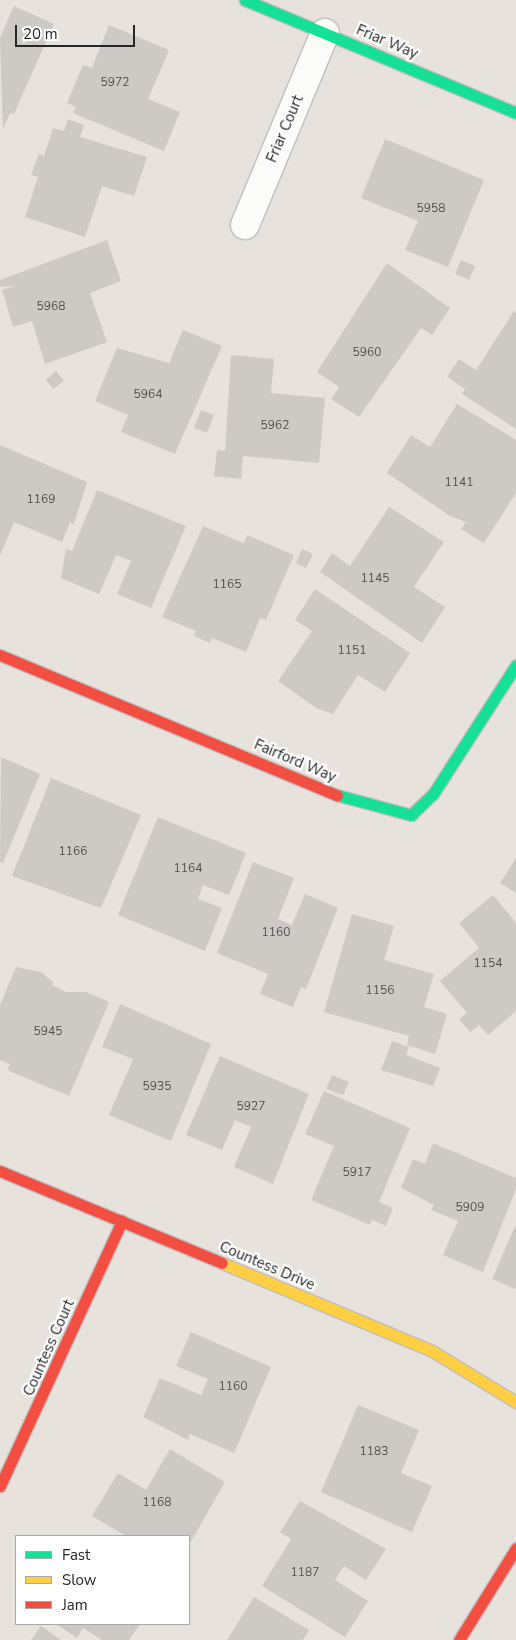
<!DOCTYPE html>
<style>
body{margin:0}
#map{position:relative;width:516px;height:1640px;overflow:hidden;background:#e7e2dc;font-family:"Nunito Sans",sans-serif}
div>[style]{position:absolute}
.building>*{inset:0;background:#cdcac6}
.roads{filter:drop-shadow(1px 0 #c0bebe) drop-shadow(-1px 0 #c0bebe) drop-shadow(0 1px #c0bebe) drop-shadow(0 -1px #c0bebe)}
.street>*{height:28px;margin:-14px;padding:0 14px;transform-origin:14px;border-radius:14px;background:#fbfbfa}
.fast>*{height:11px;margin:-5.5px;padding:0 5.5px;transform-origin:5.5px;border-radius:5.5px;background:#16e098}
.slow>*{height:11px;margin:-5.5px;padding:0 5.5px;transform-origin:5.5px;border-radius:5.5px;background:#ffcf43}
.jam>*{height:11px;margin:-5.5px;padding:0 5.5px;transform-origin:5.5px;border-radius:5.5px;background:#f24e42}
span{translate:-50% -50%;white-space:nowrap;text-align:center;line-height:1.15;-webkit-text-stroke:4.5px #fff;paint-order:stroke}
.number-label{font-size:12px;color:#515050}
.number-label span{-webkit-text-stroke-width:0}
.street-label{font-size:15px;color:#272727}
.legend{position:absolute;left:15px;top:1535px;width:175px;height:90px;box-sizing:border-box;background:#fff;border:1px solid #a9a9a9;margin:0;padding:6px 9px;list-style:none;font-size:15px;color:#272727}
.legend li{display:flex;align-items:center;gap:10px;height:25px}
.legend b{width:25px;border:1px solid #a9a9a9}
.scale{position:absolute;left:15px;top:25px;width:120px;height:22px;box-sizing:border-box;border:2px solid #272727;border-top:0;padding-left:6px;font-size:15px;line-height:18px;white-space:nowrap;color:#272727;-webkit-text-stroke:4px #fff;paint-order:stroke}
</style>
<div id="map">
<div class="building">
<div style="clip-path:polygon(14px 6px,54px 24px,14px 114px,10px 113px,3px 130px,0 38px)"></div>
<div style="clip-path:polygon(109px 25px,169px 50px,148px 99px,180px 112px,164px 151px,73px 113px,76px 107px,67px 103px,83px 65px,92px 68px)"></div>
<div style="clip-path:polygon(68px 119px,84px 125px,80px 137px,147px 157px,134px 196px,102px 186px,85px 237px,25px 217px,38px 177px,31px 175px,39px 154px,44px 156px,53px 128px,64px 131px)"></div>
<div style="clip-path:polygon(385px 139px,484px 180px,448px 267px,405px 250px,418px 221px,361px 198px)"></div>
<div style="clip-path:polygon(107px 240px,121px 281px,90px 293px,107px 342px,45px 364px,32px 321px,13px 327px,2px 290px,14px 286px,0 287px,0 280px)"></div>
<div style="clip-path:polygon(461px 260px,475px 266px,469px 280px,455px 274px)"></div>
<div style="clip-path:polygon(387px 263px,450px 308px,432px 335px,421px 328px,359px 417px,331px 399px,339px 387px,317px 372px)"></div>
<div style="clip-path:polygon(514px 311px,516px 313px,516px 429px,462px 394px,465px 389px,447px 377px,459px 359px,476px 370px)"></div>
<div style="clip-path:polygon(183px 330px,222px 346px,175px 454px,121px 432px,128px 415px,95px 401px,117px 348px,169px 363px)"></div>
<div style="clip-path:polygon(231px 355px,274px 359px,271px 393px,325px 398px,319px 463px,243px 456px,241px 479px,214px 476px,217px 450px,225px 451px)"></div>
<div style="clip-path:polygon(56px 371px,64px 381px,53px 389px,46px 380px)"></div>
<div style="clip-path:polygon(457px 404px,516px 440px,516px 493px,484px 543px,461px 529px,466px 522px,450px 516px,387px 473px,411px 435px,430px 447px)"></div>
<div style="clip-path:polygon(201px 410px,214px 415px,207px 433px,194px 428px)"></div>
<div style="clip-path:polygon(0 445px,87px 482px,74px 524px,70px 522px,62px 542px,14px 522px,0 556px)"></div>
<div style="clip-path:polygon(97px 490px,186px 526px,151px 608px,117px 594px,131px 561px,116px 555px,99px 594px,61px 578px,66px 549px,72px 551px)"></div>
<div style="clip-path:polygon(389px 507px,444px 542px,414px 587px,445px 607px,422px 643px,320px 572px,332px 553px,350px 566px)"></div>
<div style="clip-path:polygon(203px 526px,244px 543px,247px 535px,294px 555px,266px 620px,260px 618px,246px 652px,212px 638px,210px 643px,194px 636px,196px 631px,162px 617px)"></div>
<div style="clip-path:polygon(302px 549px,313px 554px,306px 568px,296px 563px)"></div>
<div style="clip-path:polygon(315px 589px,410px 653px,385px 692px,358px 675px,333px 714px,316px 708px,278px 681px,312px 631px,295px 620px)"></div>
<div style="clip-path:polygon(1px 757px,40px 774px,3px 863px,0 862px)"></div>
<div style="clip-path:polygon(51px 778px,141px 815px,101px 908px,12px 876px)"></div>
<div style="clip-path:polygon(158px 817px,246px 853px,229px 895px,203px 885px,198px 899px,222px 908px,205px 951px,118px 915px)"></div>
<div style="clip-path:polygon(516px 858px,516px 893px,500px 883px)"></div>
<div style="clip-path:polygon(253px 862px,294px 878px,278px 919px,292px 925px,305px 894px,338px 908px,306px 989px,301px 987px,293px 1007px,260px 994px,268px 974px,217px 953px)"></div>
<div style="clip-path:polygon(493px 895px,516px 923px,516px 1011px,488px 1035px,479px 1025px,470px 1032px,459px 1019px,467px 1013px,440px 981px,479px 948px,459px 923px)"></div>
<div style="clip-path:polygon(352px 914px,394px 926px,384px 960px,434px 974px,424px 1007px,447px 1014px,435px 1054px,407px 1045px,409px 1036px,324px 1012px)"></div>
<div style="clip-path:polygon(16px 967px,41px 972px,53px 982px,52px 985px,66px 992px,86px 992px,109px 1002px,69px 1096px,7px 1070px,10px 1064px,0 1060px,0 1005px)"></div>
<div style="clip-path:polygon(120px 1004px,211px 1044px,171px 1141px,109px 1115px,133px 1059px,102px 1047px)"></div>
<div style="clip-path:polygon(392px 1041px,409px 1047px,406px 1055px,440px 1068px,433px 1086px,381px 1070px)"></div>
<div style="clip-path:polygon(220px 1056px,309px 1094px,273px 1184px,234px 1167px,251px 1127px,235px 1120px,222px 1150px,186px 1135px)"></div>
<div style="clip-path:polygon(332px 1075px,349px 1082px,343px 1095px,326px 1089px)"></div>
<div style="clip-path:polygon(324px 1091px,410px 1128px,379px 1202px,393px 1208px,386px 1226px,372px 1220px,370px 1225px,311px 1200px,334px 1146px,305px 1134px)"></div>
<div style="clip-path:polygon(433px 1143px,516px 1178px,516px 1189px,483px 1272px,443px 1255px,458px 1221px,431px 1210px,434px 1205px,401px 1188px,413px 1159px,425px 1164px)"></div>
<div style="clip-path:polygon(516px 1224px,516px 1289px,492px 1279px)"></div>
<div style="clip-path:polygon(191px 1332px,271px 1367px,234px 1453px,190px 1434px,188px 1440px,143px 1417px,160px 1378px,201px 1395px,208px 1379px,176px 1366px)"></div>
<div style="clip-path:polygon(358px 1405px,419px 1430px,401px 1473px,432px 1486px,412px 1532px,321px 1492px)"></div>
<div style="clip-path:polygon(170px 1449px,225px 1482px,189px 1545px,189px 1536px,126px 1536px,92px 1516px,118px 1473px,146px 1490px)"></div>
<div style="clip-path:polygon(300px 1501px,386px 1549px,366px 1580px,344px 1566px,335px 1580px,368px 1601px,345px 1637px,262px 1586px,291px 1539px,280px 1532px)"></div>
<div style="clip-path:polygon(254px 1597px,309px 1630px,303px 1640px,227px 1640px)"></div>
<div style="clip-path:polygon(56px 1624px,140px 1624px,129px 1640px,102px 1640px,83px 1628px,77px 1638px)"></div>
<div style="clip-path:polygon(41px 1626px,61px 1640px,31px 1640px)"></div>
</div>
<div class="roads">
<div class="street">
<div style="left:245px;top:225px;width:208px;rotate:-67.4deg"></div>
</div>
<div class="fast">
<div style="left:245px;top:0;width:294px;rotate:22.6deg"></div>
<div style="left:337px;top:795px;width:77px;rotate:15.1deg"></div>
<div style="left:411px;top:815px;width:30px;rotate:-44deg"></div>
<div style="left:433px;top:794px;width:153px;rotate:-57.2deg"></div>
</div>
<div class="slow">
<div style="left:222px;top:1263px;width:228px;rotate:22.7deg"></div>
<div style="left:432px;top:1351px;width:98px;rotate:31.3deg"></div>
</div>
<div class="jam">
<div style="left:0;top:655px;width:365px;rotate:22.6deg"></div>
<div style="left:0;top:1171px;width:240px;rotate:22.5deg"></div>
<div style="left:0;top:1486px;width:292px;rotate:-65.3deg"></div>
<div style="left:459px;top:1640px;width:108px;rotate:-58.2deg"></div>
</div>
</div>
<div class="number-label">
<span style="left:115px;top:83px">5972</span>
<span style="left:431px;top:209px">5958</span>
<span style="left:51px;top:307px">5968</span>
<span style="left:367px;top:353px">5960</span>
<span style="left:148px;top:395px">5964</span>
<span style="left:275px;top:426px">5962</span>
<span style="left:459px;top:483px">1141</span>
<span style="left:41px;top:500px">1169</span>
<span style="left:375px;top:579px">1145</span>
<span style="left:227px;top:585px">1165</span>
<span style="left:352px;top:651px">1151</span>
<span style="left:73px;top:852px">1166</span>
<span style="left:188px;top:869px">1164</span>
<span style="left:276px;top:933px">1160</span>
<span style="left:488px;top:964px">1154</span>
<span style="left:380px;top:991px">1156</span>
<span style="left:48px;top:1032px">5945</span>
<span style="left:157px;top:1087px">5935</span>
<span style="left:251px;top:1107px">5927</span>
<span style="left:357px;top:1173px">5917</span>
<span style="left:470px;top:1208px">5909</span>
<span style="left:233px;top:1387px">1160</span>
<span style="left:374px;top:1452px">1183</span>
<span style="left:157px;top:1503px">1168</span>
<span style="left:305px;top:1573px">1187</span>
</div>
<div class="street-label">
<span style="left:387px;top:42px;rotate:23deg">Friar Way</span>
<span style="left:285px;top:129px;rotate:-67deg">Friar Court</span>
<span style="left:295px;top:761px;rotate:23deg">Fairford Way</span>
<span style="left:267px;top:1266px;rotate:23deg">Countess Drive</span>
<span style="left:49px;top:1348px;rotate:-66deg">Countess Court</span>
</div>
<ul class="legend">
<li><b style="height:6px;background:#16e098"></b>Fast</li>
<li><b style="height:6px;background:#ffcf43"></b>Slow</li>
<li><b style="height:6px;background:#f24e42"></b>Jam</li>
</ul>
<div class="scale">20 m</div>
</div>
